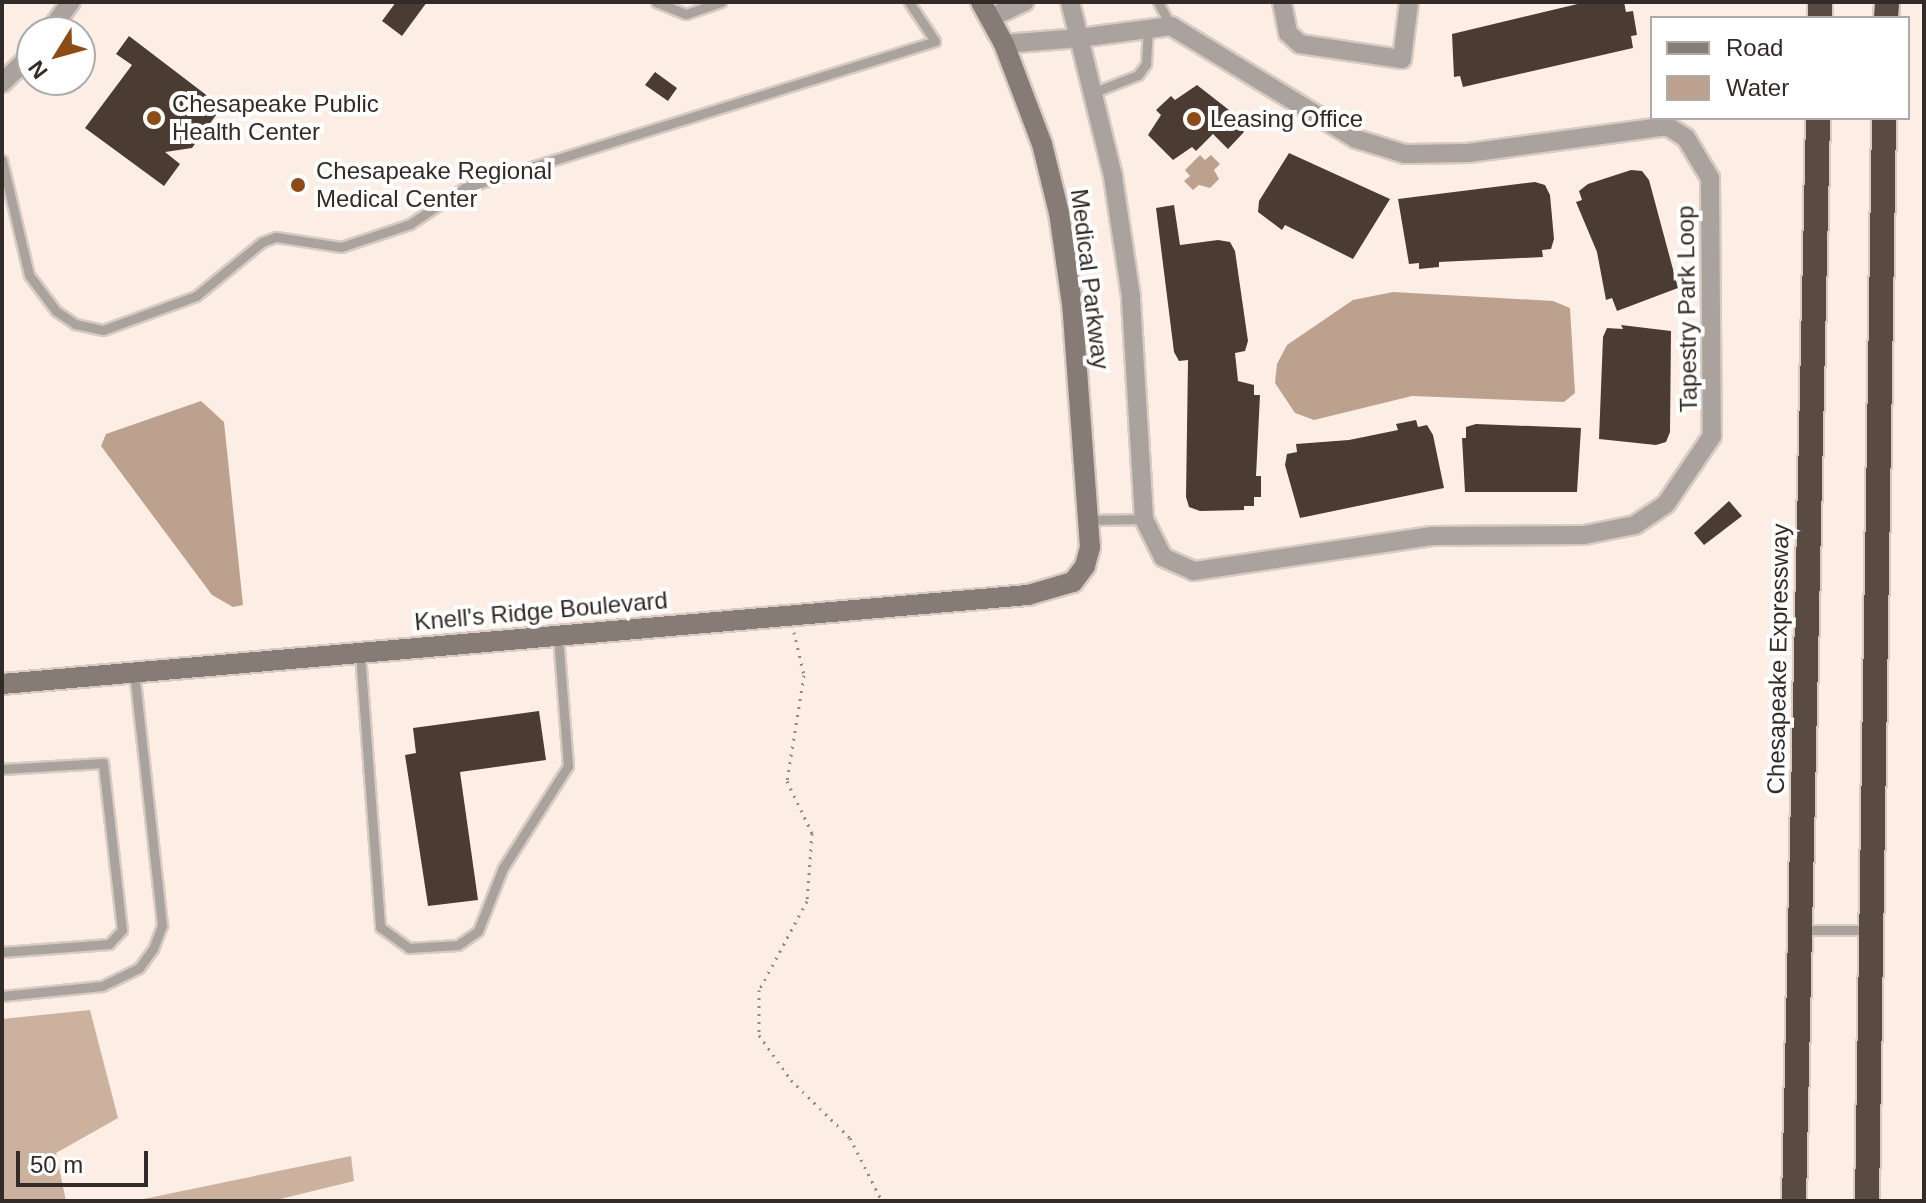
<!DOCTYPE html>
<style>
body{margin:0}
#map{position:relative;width:1926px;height:1203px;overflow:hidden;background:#fceee5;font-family:Helvetica,sans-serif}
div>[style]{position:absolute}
.forest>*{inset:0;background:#ccb19e}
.water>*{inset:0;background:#bca18f}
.building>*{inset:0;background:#4a3c33}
.path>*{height:3px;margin-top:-1.5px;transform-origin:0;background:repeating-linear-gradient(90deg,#948a83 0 2px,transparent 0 8px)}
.roads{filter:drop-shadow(2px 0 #d8cbc3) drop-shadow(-2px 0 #d8cbc3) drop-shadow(0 2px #d8cbc3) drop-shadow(0 -2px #d8cbc3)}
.lane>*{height:9px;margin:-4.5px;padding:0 4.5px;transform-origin:4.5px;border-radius:4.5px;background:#aaa29d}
.street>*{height:18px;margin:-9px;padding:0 9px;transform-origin:9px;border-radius:9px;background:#aaa29d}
.secondary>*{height:20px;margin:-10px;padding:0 10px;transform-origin:10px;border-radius:10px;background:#877c75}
.highway>*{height:24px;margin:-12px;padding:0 12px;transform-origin:12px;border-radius:12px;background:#594b41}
.dots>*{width:22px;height:22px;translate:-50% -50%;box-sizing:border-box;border:4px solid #fff;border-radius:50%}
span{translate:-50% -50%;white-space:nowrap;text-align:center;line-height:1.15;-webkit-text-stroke:8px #fff;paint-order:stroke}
.poi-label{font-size:24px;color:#322b27}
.left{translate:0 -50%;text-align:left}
.street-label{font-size:24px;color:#322b27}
.frame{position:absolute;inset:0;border:4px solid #322b27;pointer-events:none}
.legend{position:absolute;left:1650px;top:16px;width:260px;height:104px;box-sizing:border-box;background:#fff;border:2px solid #adaaa9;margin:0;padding:10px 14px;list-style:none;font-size:24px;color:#322b27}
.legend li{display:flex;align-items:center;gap:16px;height:40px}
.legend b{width:40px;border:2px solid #adaaa9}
.north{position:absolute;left:16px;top:16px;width:80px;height:80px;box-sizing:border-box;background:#fff;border:2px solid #adaaa9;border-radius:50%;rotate:233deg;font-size:22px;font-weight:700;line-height:32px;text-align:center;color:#322b27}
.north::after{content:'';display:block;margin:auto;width:28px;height:36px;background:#8d4c16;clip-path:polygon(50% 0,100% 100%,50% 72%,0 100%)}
.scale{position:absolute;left:16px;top:1151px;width:132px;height:36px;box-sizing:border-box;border:4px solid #322b27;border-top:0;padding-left:10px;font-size:24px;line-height:28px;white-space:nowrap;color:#322b27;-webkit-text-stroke:6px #fff;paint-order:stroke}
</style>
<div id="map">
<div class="forest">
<div style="clip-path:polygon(90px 1010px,118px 1118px,56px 1153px,66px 1201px,2px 1201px,2px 1019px)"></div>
<div style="clip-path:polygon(351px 1156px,354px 1181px,272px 1201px,134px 1201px)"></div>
</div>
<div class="water">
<div style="clip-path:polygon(1200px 155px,1205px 160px,1211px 155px,1220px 164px,1214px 170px,1219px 179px,1210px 188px,1199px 185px,1193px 190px,1184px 181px,1190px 176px,1185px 170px)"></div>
<div style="clip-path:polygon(1393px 292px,1553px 301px,1570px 308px,1575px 393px,1564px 402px,1412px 396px,1314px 420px,1295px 413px,1275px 383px,1277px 364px,1287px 345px,1353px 300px)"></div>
<div style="clip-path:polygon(201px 401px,224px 422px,243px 605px,233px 607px,212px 595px,101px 446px,106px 434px)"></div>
</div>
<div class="building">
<div style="clip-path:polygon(396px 2px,427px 2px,402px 36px,382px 21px)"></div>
<div style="clip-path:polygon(1586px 2px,1624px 2px,1626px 12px,1633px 11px,1637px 35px,1631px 36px,1633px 48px,1463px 87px,1460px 76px,1454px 77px,1452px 34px)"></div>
<div style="clip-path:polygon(129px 36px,222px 107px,192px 148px,165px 152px,180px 164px,164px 186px,85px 128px,132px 65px,116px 54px)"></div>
<div style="clip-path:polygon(655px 72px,677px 88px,668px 101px,645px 85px)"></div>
<div style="clip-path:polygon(1197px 85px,1229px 110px,1226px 114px,1244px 132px,1228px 149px,1213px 134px,1196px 151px,1192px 147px,1173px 160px,1148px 135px,1161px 115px,1156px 110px,1171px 96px,1175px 100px)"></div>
<div style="clip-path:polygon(1289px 153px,1390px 199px,1353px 259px,1285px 225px,1282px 230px,1258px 212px,1259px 201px)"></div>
<div style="clip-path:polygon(1631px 170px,1642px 171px,1649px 180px,1678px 288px,1617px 311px,1612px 298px,1606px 300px,1597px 252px,1576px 202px,1582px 200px,1579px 191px,1588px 184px)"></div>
<div style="clip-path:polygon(1535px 182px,1545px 185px,1550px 195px,1554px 239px,1551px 249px,1542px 250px,1543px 257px,1439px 262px,1439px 267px,1419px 269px,1419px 263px,1409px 264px,1398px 199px)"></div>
<div style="clip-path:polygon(1174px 205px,1180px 245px,1218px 240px,1230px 242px,1235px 251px,1248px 341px,1245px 351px,1235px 353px,1238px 381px,1254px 385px,1254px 395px,1260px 395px,1256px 476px,1261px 476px,1261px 497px,1254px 497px,1254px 506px,1244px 506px,1244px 510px,1200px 511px,1189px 507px,1186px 497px,1188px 360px,1179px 361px,1174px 352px,1156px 208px)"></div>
<div style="clip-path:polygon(1621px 325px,1671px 331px,1670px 432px,1666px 442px,1656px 445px,1599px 439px,1603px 337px,1607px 328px,1623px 329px)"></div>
<div style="clip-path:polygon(1416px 420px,1418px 427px,1427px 425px,1433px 435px,1444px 488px,1300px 518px,1285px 465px,1287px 454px,1297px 452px,1296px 444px,1349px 440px,1398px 430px,1396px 424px)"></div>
<div style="clip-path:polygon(1476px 424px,1581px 428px,1577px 492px,1465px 492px,1462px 438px,1466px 438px,1466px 427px)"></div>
<div style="clip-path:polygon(1729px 501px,1742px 516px,1704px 545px,1694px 533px)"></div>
<div style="clip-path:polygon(539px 711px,546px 760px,460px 772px,478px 900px,428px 906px,405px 755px,416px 753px,413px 728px)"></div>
</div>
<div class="path">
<div style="left:794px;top:632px;width:44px;rotate:76.9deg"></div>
<div style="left:804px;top:675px;width:107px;rotate:99.1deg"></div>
<div style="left:787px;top:781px;width:58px;rotate:64.3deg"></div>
<div style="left:812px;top:833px;width:68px;rotate:94.2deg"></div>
<div style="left:807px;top:901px;width:101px;rotate:118.3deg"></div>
<div style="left:759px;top:990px;width:45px;rotate:90deg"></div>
<div style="left:759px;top:1035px;width:55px;rotate:54.6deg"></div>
<div style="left:791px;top:1080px;width:83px;rotate:44.5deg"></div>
<div style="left:850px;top:1138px;width:71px;rotate:63.1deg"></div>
</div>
<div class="roads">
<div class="lane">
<div style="left:656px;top:2px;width:32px;rotate:22deg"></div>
<div style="left:686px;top:14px;width:37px;rotate:-19deg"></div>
<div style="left:1158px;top:2px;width:27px;rotate:62deg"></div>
<div style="left:1092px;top:93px;width:49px;rotate:-21.4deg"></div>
<div style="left:1138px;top:75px;width:14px;rotate:-54deg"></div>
<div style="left:1146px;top:64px;width:35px;rotate:-87deg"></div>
<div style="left:2px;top:160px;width:118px;rotate:76.8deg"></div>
<div style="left:29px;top:275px;width:45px;rotate:53.1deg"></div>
<div style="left:56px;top:311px;width:23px;rotate:34deg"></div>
<div style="left:75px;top:324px;width:29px;rotate:12deg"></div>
<div style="left:103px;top:330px;width:99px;rotate:-20.1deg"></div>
<div style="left:196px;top:296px;width:85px;rotate:-39.3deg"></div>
<div style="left:262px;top:242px;width:15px;rotate:-20deg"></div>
<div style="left:276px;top:237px;width:66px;rotate:8.7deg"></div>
<div style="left:341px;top:247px;width:73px;rotate:-18.4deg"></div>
<div style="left:410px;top:224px;width:65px;rotate:-33.7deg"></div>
<div style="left:464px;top:188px;width:493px;rotate:-17.3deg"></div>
<div style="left:935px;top:41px;width:47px;rotate:-123.7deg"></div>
<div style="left:1088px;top:520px;width:56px;rotate:-1deg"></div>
<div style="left:360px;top:653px;width:275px;rotate:85.8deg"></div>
<div style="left:380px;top:927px;width:36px;rotate:36deg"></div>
<div style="left:409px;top:948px;width:49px;rotate:-3.5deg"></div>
<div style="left:458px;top:945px;width:24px;rotate:-35deg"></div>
<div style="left:478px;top:931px;width:68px;rotate:-68.4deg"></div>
<div style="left:503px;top:868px;width:121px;rotate:-57.5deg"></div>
<div style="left:568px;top:766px;width:130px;rotate:-94.4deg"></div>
<div style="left:2px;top:769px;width:101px;rotate:-3.4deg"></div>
<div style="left:103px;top:763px;width:168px;rotate:83.5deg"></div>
<div style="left:122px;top:930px;width:19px;rotate:133deg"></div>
<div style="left:109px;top:944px;width:107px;rotate:175.7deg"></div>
<div style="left:1803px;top:930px;width:65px"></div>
<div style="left:2px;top:996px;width:100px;rotate:-5.7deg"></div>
<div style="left:102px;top:986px;width:41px;rotate:-25.9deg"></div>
<div style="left:139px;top:968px;width:24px;rotate:-54deg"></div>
<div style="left:153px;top:949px;width:26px;rotate:-69deg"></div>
<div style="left:162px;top:925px;width:254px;rotate:-96.3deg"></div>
</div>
<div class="street">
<div style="left:1282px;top:2px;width:32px;rotate:79deg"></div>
<div style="left:1288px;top:33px;width:16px;rotate:43deg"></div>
<div style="left:1300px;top:44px;width:103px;rotate:8.4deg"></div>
<div style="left:1402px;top:59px;width:57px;rotate:-83deg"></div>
<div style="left:990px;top:18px;width:38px;rotate:-25deg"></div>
<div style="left:1171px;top:26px;width:217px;rotate:31.4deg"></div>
<div style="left:1356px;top:139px;width:51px;rotate:17deg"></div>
<div style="left:1405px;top:154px;width:63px;rotate:-0.9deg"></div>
<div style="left:1468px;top:153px;width:201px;rotate:-7.7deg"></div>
<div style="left:1667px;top:126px;width:22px;rotate:32deg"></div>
<div style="left:1686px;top:138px;width:47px;rotate:59deg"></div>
<div style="left:1710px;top:178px;width:258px;rotate:89.6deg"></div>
<div style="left:1712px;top:436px;width:82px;rotate:124.1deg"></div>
<div style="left:1666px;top:504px;width:37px;rotate:146deg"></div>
<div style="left:1635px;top:525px;width:52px;rotate:168.9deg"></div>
<div style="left:1584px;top:535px;width:152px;rotate:179.6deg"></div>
<div style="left:1432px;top:536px;width:241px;rotate:171.6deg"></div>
<div style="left:1194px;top:571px;width:34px;rotate:-156deg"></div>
<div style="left:1163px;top:557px;width:42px;rotate:-116.6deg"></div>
<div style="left:1144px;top:519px;width:222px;rotate:-93.4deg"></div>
<div style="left:1131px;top:297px;width:122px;rotate:-98.5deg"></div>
<div style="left:1113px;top:176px;width:142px;rotate:-103.8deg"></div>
<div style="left:1079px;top:38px;width:93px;rotate:-7.4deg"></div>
<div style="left:49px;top:32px;width:37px;rotate:-54deg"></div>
<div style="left:1004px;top:44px;width:75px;rotate:-4.6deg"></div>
<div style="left:1079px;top:38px;width:37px;rotate:-104deg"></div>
<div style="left:2px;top:83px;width:42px;rotate:-44deg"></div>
</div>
<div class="secondary">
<div style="left:2px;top:684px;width:1030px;rotate:-4.96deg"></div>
<div style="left:1028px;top:595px;width:47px;rotate:-16.1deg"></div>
<div style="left:1073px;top:582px;width:20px;rotate:-53deg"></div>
<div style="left:1085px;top:566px;width:20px;rotate:-75deg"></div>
<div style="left:1090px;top:547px;width:244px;rotate:-94.2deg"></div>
<div style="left:1072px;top:304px;width:92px;rotate:-98.1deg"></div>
<div style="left:1059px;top:213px;width:71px;rotate:-103.8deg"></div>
<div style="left:1042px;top:144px;width:107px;rotate:-110.8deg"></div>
<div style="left:1004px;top:44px;width:48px;rotate:-118.7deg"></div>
</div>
<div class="highway">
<div style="left:1820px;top:18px;width:16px;rotate:-90deg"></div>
<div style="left:1886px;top:18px;width:16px;rotate:-86deg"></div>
<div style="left:1794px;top:1201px;width:1083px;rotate:-88.73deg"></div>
<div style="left:1867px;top:1201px;width:1083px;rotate:-89.1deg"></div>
</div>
</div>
<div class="dots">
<div style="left:154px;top:118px;background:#8d4c16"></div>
<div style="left:1194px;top:119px;background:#8d4c16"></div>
<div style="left:298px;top:185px;background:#8d4c16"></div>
</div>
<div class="poi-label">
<span class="left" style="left:172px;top:118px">Chesapeake Public<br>Health Center</span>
<span class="left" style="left:1210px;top:119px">Leasing Office</span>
<span class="left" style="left:316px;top:185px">Chesapeake Regional<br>Medical Center</span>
</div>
<div class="street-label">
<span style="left:1090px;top:279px;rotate:83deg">Medical Parkway</span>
<span style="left:1687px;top:309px;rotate:-91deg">Tapestry Park Loop</span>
<span style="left:541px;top:611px;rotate:-5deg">Knell's Ridge Boulevard</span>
<span style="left:1778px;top:659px;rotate:-89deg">Chesapeake Expressway</span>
</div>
<div class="frame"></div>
<ul class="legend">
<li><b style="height:10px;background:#877c75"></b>Road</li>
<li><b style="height:22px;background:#bca18f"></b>Water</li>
</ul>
<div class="north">N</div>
<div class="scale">50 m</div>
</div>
